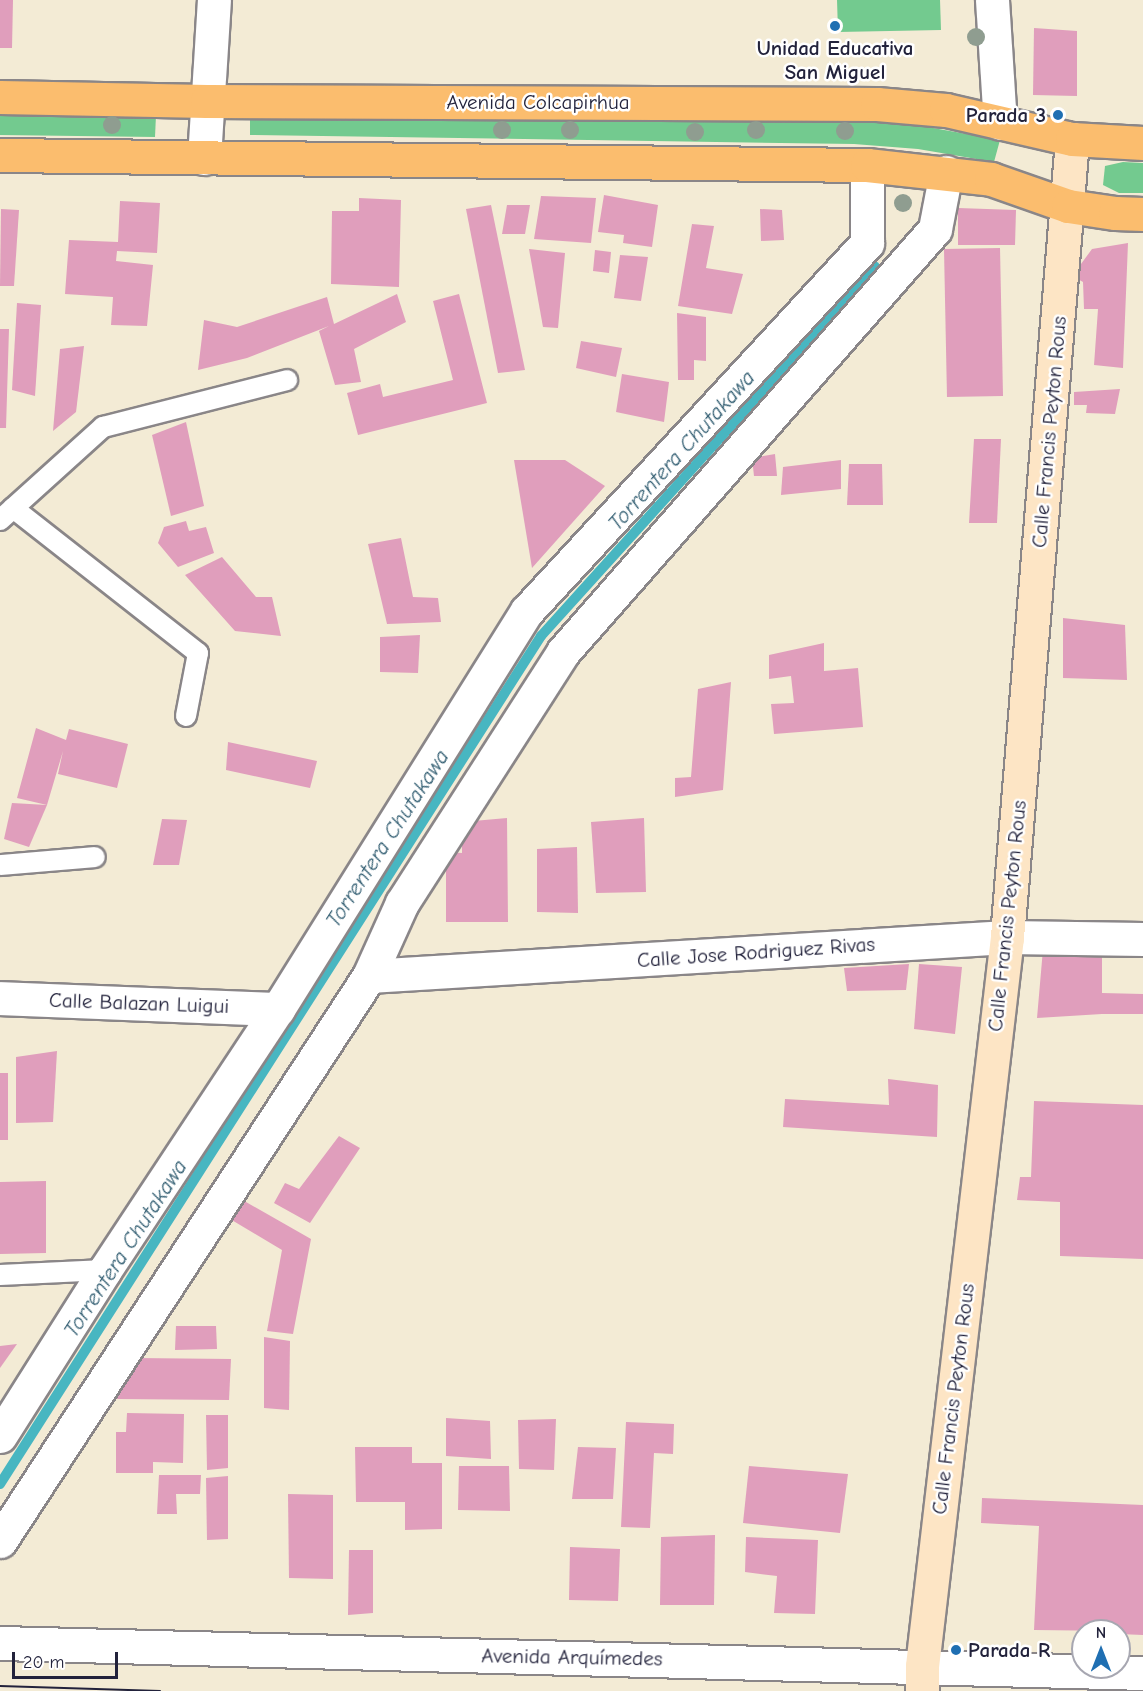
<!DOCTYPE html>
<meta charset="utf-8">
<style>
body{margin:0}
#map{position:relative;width:1143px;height:1691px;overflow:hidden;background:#f3ebd5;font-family:"Comic Neue",sans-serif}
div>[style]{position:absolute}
.green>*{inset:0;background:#73ca8f}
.stream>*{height:10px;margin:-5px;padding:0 5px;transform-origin:5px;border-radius:5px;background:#48b6c1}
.building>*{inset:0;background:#e09ebc}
.roads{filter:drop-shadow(2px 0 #8a8688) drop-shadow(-2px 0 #8a8688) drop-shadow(0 2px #8a8688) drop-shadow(0 -2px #8a8688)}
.lane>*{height:20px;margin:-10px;padding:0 10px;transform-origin:10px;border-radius:10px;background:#fff}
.street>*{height:33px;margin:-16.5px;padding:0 16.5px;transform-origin:16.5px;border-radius:16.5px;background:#fff}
.secondary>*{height:33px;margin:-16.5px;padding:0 16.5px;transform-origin:16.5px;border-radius:16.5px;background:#fde5c5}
.primary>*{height:33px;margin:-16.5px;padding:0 16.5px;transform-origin:16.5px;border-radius:16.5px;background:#fbbd6e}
.tram>*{height:1.5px;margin:-0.75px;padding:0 0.75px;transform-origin:0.75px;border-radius:0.75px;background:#22223b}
.trees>*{width:18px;height:18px;margin:-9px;border-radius:50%;background:#8f9d90}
.dots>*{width:16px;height:16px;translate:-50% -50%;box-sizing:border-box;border:3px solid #fff;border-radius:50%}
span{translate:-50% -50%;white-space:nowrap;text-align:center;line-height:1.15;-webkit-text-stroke:5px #fff;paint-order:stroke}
.poi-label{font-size:21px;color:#22223b;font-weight:700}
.right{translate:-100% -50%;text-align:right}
.left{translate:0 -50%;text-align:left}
.street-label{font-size:21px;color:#22223b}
.water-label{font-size:22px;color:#315d71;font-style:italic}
.north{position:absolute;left:1071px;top:1619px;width:60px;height:60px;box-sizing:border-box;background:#fff;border:2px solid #a7a7b1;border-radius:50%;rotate:0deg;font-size:16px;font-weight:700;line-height:24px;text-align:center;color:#22223b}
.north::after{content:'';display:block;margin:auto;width:21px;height:27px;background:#1f6fb2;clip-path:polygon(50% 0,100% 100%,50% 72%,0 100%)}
.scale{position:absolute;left:12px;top:1652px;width:106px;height:27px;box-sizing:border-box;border:3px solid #22223b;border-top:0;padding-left:8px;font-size:18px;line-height:21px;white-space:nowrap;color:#22223b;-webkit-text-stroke:4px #fff;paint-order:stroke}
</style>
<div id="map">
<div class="green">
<div style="clip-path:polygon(837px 0,940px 0,941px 30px,838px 32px)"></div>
<div style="clip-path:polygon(0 114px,156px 115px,155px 137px,0 135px)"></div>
<div style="clip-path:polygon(250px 115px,857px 121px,922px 126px,1000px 140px,994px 162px,918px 149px,854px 144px,250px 135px)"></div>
<div style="clip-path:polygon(1123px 162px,1143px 163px,1143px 193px,1119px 193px,1103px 185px,1105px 166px)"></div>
</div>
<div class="stream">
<div style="left:0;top:1484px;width:1006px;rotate:-57.46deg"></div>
<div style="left:541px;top:636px;width:498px;rotate:-47.9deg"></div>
</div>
<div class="building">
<div style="clip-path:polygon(0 0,13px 0,12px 48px,0 48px)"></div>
<div style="clip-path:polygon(1034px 28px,1077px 31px,1077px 96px,1033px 95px)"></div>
<div style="clip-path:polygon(604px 195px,658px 205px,652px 247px,623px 243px,624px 235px,598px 232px)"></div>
<div style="clip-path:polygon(541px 196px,596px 198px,591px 243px,534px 239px)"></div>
<div style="clip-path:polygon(359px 198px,401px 200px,399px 287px,331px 284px,332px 211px,359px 211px)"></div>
<div style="clip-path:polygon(120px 201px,160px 203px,157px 253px,117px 251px,116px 261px,153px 265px,147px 326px,111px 325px,113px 297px,65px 294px,69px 240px,118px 242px)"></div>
<div style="clip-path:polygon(491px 205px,525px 370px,498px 373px,466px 209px)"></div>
<div style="clip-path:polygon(507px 205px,530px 205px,525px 234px,502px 234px)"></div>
<div style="clip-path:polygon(958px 208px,1016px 210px,1015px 245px,958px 245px)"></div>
<div style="clip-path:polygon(1px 209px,19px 210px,14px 286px,0 286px)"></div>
<div style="clip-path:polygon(760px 209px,782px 210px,784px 240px,761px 241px)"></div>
<div style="clip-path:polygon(692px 224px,714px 226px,706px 268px,743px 274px,732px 314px,678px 306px)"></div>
<div style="clip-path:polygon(1128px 243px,1123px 368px,1094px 365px,1098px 309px,1084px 309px,1083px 282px,1076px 278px,1081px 264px,1092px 249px)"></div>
<div style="clip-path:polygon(1000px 248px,1003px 396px,947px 397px,944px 249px)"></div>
<div style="clip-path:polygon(529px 249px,565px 253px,558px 328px,543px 327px)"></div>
<div style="clip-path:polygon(595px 250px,611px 252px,609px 273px,593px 271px)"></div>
<div style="clip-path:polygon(620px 255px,648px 257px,641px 301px,614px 298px)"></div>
<div style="clip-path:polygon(397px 294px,406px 322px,354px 349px,361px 382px,335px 385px,319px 331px,329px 326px,247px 358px,198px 370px,204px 320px,237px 327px,327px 297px,334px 324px)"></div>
<div style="clip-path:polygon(459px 294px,487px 403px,358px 435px,347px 393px,380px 384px,383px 397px,453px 380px,433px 301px)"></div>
<div style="clip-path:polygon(17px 303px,41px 305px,35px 396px,12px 390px)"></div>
<div style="clip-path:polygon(677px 313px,706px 317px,706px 361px,694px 360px,694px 380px,678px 380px)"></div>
<div style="clip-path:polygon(0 329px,9px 329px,6px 428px,0 428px)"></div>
<div style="clip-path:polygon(581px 341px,622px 348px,616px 377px,576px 368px)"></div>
<div style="clip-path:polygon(84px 346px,76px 412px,53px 431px,60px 349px)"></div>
<div style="clip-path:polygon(622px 374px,669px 382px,664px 422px,616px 412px)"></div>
<div style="clip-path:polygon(1120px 389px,1115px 414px,1086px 413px,1087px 405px,1074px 405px,1074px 392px)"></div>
<div style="clip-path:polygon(186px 422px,204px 506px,171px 516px,152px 435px)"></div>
<div style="clip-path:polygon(974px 439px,1001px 439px,997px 523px,969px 523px)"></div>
<div style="clip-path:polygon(775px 454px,777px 476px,754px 476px,752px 458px)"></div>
<div style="clip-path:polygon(514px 460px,565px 460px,605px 486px,532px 568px)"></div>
<div style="clip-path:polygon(841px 460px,841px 489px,781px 495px,783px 467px)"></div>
<div style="clip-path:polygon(849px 464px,882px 464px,883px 505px,847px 505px)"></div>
<div style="clip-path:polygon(186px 521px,189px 531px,206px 527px,214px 553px,178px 567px,158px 543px,164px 527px)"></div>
<div style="clip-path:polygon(401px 538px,413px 597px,438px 598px,441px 622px,387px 624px,368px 544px)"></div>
<div style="clip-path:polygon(222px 557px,256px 597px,272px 597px,281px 636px,235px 631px,185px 575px)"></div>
<div style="clip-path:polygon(1063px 618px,1125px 625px,1127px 680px,1063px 678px)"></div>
<div style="clip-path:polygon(420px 635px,418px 673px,380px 672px,380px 637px)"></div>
<div style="clip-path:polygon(824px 643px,824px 671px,858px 668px,863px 727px,774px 734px,771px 704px,794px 703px,791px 676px,769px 679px,769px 655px)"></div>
<div style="clip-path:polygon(731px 682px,723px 790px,675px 797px,675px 778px,691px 777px,698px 689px)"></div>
<div style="clip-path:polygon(36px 728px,66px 740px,69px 729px,128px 744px,117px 788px,58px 774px,63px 751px,47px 805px,17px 798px)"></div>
<div style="clip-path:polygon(228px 742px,317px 761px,310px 788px,226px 770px)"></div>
<div style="clip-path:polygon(12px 803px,47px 805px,29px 847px,4px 839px)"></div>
<div style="clip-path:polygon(507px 818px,508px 922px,446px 922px,446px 852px,462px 853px,462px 822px)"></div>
<div style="clip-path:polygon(644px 818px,646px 892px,596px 893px,591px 822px)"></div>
<div style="clip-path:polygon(162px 819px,187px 820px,179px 865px,153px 865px)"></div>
<div style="clip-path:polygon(577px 847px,578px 913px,537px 912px,537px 849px)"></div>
<div style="clip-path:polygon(1043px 949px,1102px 954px,1102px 993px,1143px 994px,1143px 1014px,1102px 1014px,1037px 1018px)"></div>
<div style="clip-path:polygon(909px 964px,906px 990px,847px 991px,844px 968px)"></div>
<div style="clip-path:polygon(919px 964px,962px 967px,955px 1034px,914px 1029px)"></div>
<div style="clip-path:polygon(57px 1051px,53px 1122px,16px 1123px,16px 1057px)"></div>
<div style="clip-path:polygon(0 1073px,8px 1073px,8px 1140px,0 1140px)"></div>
<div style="clip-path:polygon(888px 1079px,938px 1085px,937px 1137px,783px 1127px,785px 1099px,889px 1105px)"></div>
<div style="clip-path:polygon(1034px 1101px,1143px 1105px,1143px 1259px,1060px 1256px,1060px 1202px,1017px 1200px,1020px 1177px,1031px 1177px)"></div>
<div style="clip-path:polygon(339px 1136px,360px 1148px,310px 1223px,274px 1203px,285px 1183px,299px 1189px)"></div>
<div style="clip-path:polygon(46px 1181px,46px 1253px,0 1254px,0 1182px)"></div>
<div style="clip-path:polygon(239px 1198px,311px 1239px,293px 1334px,267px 1331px,282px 1250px,225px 1216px)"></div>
<div style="clip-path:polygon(176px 1326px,216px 1326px,217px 1349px,175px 1350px)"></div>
<div style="clip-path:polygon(264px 1337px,290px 1341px,289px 1410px,264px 1408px)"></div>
<div style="clip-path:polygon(17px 1344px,0 1368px,0 1346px)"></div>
<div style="clip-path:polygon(136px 1358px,231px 1359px,229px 1400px,116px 1399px)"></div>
<div style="clip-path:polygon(127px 1413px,184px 1414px,183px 1463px,153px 1462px,153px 1473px,116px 1473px,116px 1432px,126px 1432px)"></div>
<div style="clip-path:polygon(206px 1415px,228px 1415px,228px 1468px,207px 1470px)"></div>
<div style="clip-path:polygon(446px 1418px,490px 1421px,491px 1459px,446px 1456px)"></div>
<div style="clip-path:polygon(556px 1419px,554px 1470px,519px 1469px,518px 1420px)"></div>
<div style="clip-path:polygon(626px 1422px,674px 1424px,673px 1454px,654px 1453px,650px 1528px,621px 1527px)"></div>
<div style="clip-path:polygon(355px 1447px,412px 1447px,412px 1463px,442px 1463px,442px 1529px,405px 1530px,405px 1502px,356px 1502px)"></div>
<div style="clip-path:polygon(578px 1447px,616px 1448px,613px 1499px,572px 1499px)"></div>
<div style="clip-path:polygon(459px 1466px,509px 1466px,510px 1511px,458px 1510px)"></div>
<div style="clip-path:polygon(749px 1466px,848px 1474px,840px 1533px,743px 1523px)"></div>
<div style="clip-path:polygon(159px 1475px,201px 1475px,200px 1494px,176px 1494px,177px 1514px,157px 1514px)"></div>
<div style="clip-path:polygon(228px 1476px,228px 1539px,207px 1540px,206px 1478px)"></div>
<div style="clip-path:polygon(288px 1494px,333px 1495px,333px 1579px,289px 1578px)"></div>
<div style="clip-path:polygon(982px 1498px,1143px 1505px,1143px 1635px,1119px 1634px,1119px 1631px,1034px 1630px,1039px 1526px,981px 1523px)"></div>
<div style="clip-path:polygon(715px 1535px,714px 1605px,660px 1605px,661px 1537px)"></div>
<div style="clip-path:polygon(746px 1537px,818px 1540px,815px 1614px,774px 1613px,777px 1576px,745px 1572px)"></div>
<div style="clip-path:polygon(570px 1547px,620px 1549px,618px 1601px,569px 1600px)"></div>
<div style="clip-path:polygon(349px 1550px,373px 1550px,373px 1613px,348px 1615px)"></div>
</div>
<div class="roads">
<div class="lane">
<div style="left:13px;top:508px;width:235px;rotate:38.1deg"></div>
<div style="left:198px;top:653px;width:64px;rotate:100.8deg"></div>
<div style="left:0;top:520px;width:139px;rotate:-42.1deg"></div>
<div style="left:103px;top:427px;width:190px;rotate:-14.3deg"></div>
<div style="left:0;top:865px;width:95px;rotate:-4.8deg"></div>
<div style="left:0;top:1275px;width:105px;rotate:-2.7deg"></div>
</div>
<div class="street">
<div style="left:992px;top:0;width:123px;rotate:86.3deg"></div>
<div style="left:204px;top:158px;width:158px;rotate:-86.4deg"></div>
<div style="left:369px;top:976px;width:639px;rotate:-3.5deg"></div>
<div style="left:1007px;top:937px;width:136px;rotate:0.8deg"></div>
<div style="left:0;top:998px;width:278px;rotate:2.3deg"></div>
<div style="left:0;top:1436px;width:196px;rotate:-57.7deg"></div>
<div style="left:105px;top:1270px;width:313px;rotate:-56.5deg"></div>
<div style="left:278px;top:1009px;width:469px;rotate:-58deg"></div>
<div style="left:527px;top:611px;width:501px;rotate:-47.26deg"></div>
<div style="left:867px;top:243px;width:78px;rotate:-90deg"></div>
<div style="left:0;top:1541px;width:675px;rotate:-56.85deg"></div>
<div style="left:369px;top:976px;width:80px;rotate:-65.7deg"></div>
<div style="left:402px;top:903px;width:298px;rotate:-57.3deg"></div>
<div style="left:563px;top:652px;width:563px;rotate:-48.67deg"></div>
<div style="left:935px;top:229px;width:58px;rotate:-79.1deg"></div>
<div style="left:0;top:1643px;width:1143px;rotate:1.5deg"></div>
</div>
<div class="secondary">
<div style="left:922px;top:1691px;width:25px;rotate:-90deg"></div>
<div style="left:922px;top:1666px;width:734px;rotate:-83.35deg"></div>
<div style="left:1007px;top:937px;width:801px;rotate:-85.34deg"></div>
</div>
<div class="primary">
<div style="left:0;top:97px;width:207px;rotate:1.1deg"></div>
<div style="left:207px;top:101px;width:670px;rotate:0.26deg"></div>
<div style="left:877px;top:104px;width:69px;rotate:5deg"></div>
<div style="left:946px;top:110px;width:129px;rotate:13deg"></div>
<div style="left:1072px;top:139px;width:71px;rotate:3.2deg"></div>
<div style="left:0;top:155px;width:867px;rotate:0.66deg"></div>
<div style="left:867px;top:165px;width:125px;rotate:6.4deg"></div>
<div style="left:991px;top:179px;width:82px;rotate:19.3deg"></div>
<div style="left:1068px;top:206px;width:48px;rotate:8.5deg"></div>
<div style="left:1115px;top:213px;width:28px;rotate:2deg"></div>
</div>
</div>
<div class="tram">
<div style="left:0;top:1686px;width:160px;rotate:1.8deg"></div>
</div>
<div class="trees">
<div style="left:976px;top:37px"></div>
<div style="left:112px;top:125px"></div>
<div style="left:502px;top:130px"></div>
<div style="left:570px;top:130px"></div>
<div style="left:756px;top:130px"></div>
<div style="left:845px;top:131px"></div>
<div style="left:695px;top:132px"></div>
<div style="left:903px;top:203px"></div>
</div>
<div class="dots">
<div style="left:835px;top:26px;background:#1f6fb2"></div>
<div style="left:1058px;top:115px;background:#1f6fb2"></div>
<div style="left:956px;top:1650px;background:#1f6fb2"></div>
</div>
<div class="poi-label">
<span style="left:835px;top:60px">Unidad Educativa<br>San Miguel</span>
<span class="right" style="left:1046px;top:115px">Parada 3</span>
<span class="left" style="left:968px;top:1650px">Parada R</span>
</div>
<div class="street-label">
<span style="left:538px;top:102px">Avenida Colcapirhua</span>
<span style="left:1049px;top:432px;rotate:-85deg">Calle Francis Peyton Rous</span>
<span style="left:1007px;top:916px;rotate:-84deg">Calle Francis Peyton Rous</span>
<span style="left:756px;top:952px;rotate:-4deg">Calle Jose Rodriguez Rivas</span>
<span style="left:139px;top:1003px;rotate:2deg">Calle Balazan Luigui</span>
<span style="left:953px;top:1399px;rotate:-83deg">Calle Francis Peyton Rous</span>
<span style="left:572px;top:1657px;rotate:1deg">Avenida Arquímedes</span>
</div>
<div class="water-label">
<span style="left:682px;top:451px;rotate:-48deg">Torrentera Chutakawa</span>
<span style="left:388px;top:839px;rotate:-57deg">Torrentera Chutakawa</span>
<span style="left:126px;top:1249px;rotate:-57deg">Torrentera Chutakawa</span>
</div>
<div class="north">N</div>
<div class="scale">20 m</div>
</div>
